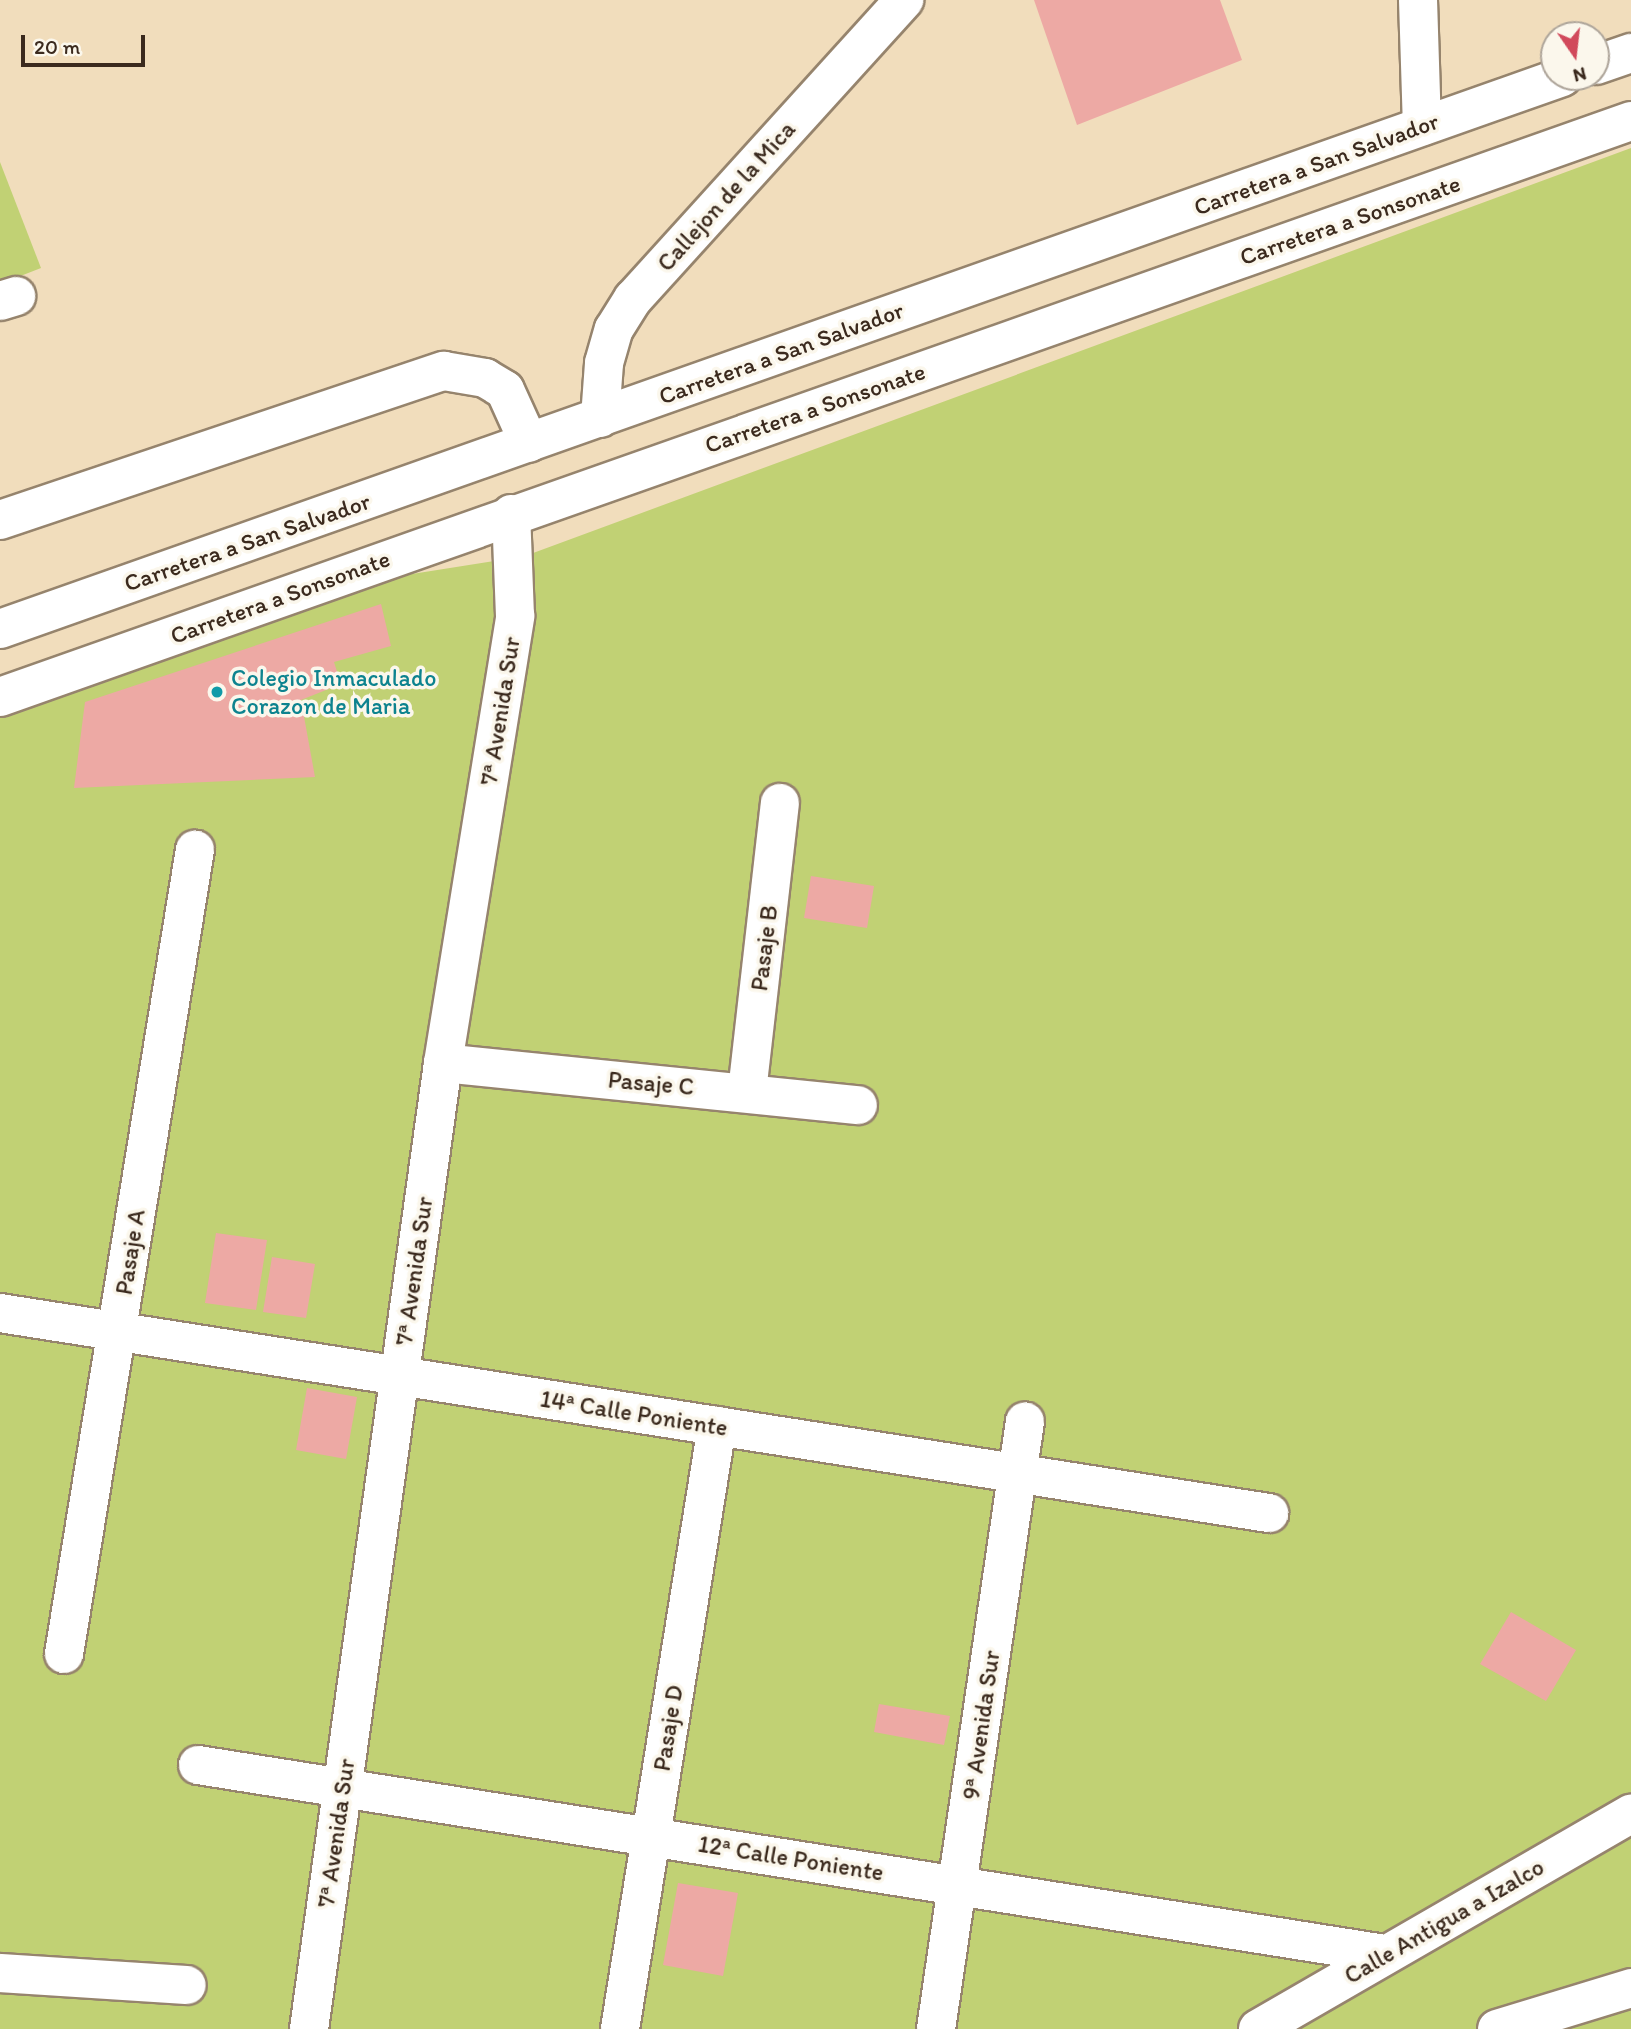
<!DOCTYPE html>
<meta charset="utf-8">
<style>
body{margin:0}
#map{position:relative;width:1631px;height:2029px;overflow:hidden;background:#f1ddbc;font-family:Itim,sans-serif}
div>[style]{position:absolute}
.green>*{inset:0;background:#c1d174}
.building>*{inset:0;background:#eda9a4}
.roads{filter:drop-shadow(2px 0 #96846d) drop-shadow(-2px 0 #96846d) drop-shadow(0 2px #96846d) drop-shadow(0 -2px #96846d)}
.minor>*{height:38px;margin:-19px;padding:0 19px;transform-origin:19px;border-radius:19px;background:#fff}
.highway>*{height:38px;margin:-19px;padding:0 19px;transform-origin:19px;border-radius:19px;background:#fff}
.dots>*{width:19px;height:19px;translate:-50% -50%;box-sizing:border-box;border:4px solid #fbf7ec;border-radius:50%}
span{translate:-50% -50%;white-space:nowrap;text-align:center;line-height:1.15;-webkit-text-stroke:7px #fbf7ec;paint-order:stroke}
.street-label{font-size:24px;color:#3b2a1e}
.culture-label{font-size:24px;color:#0d838f}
.left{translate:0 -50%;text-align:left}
.north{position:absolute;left:1540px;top:21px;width:70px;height:70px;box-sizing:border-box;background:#fbf7ec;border:2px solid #aea59a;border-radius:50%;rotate:166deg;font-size:19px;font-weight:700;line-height:28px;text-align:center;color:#3b2a1e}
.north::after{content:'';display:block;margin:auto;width:24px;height:32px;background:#d1495b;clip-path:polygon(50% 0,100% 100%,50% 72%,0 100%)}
.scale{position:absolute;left:21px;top:35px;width:124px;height:32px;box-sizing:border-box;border:4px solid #3b2a1e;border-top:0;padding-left:9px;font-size:21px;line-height:24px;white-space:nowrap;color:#3b2a1e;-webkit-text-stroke:5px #fbf7ec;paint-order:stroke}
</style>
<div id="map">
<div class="green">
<div style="clip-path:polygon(1631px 148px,1631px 2029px,0 2029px,0 702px,393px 577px,525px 556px)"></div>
<div style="clip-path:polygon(0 162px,41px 268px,0 284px)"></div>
</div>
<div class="building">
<div style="clip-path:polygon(1034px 0,1220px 0,1242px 60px,1077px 125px)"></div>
<div style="clip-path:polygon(381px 604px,391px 646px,334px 662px,341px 684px,301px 700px,315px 777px,74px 788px,85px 702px)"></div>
<div style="clip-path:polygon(811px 876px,874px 886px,867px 928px,804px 918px)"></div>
<div style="clip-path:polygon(216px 1233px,267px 1240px,256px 1310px,205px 1303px)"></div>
<div style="clip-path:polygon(272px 1257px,315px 1264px,306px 1318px,263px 1312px)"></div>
<div style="clip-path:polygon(307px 1388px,357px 1397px,346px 1459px,296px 1450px)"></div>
<div style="clip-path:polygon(1511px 1612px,1576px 1650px,1546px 1701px,1480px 1664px)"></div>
<div style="clip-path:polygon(879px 1704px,950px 1716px,944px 1745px,874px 1732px)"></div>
<div style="clip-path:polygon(678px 1883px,738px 1893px,723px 1976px,663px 1965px)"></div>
</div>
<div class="roads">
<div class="minor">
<div style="left:1418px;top:0;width:126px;rotate:88.2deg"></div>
<div style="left:0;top:301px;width:17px;rotate:-17deg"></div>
<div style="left:600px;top:418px;width:55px;rotate:-85.8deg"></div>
<div style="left:604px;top:363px;width:35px;rotate:-74deg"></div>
<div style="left:614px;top:329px;width:36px;rotate:-58deg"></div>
<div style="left:633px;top:299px;width:404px;rotate:-47.8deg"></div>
<div style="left:0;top:520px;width:468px;rotate:-18.6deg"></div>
<div style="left:444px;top:371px;width:42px;rotate:9.7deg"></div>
<div style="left:485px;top:378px;width:23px;rotate:31deg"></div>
<div style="left:505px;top:390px;width:58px;rotate:65.6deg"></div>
<div style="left:443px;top:1063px;width:417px;rotate:5.8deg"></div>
<div style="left:747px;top:1092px;width:291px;rotate:-83.5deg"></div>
<div style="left:0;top:1313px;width:1285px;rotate:8.96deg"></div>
<div style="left:64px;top:1654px;width:815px;rotate:-80.75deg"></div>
<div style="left:198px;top:1765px;width:1201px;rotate:9.05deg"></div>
<div style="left:0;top:1973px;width:187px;rotate:3.7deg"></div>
<div style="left:309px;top:2029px;width:975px;rotate:-82.1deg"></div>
<div style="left:443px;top:1063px;width:453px;rotate:-80.8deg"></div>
<div style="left:515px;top:616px;width:102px;rotate:-92.2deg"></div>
<div style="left:620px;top:2029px;width:611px;rotate:-80.86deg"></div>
<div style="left:936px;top:2029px;width:614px;rotate:-81.67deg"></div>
<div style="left:1258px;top:2029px;width:431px;rotate:-30deg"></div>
<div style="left:1497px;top:2029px;width:140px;rotate:-17deg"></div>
</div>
<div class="highway">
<div style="left:1596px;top:65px;width:37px;rotate:-19deg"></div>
<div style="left:0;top:629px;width:1657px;rotate:-19.46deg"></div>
<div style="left:0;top:697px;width:1730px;rotate:-19.45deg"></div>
</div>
</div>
<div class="dots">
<div style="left:217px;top:692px;background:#0f9aa8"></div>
</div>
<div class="street-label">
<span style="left:1316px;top:164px;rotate:-20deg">Carretera a San Salvador</span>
<span style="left:726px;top:196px;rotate:-48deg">Callejon de la Mica</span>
<span style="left:1350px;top:220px;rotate:-19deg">Carretera a Sonsonate</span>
<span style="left:781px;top:353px;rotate:-20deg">Carretera a San Salvador</span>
<span style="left:815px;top:408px;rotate:-19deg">Carretera a Sonsonate</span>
<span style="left:247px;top:542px;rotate:-19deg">Carretera a San Salvador</span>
<span style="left:280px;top:597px;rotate:-20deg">Carretera a Sonsonate</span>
<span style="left:500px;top:711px;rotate:-81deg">7ª Avenida Sur</span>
<span style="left:764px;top:948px;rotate:-83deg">Pasaje B</span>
<span style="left:651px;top:1083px;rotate:5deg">Pasaje C</span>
<span style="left:130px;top:1252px;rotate:-81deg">Pasaje A</span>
<span style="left:414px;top:1271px;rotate:-82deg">7ª Avenida Sur</span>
<span style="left:634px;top:1413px;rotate:9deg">14ª Calle Poniente</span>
<span style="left:981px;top:1725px;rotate:-82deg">9ª Avenida Sur</span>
<span style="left:668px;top:1728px;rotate:-81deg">Pasaje D</span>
<span style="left:336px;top:1833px;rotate:-82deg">7ª Avenida Sur</span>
<span style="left:791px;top:1858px;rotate:9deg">12ª Calle Poniente</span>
<span style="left:1444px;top:1921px;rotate:-30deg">Calle Antigua a Izalco</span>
</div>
<div class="culture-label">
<span class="left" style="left:231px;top:692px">Colegio Inmaculado<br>Corazon de Maria</span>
</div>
<div class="north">N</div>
<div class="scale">20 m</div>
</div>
